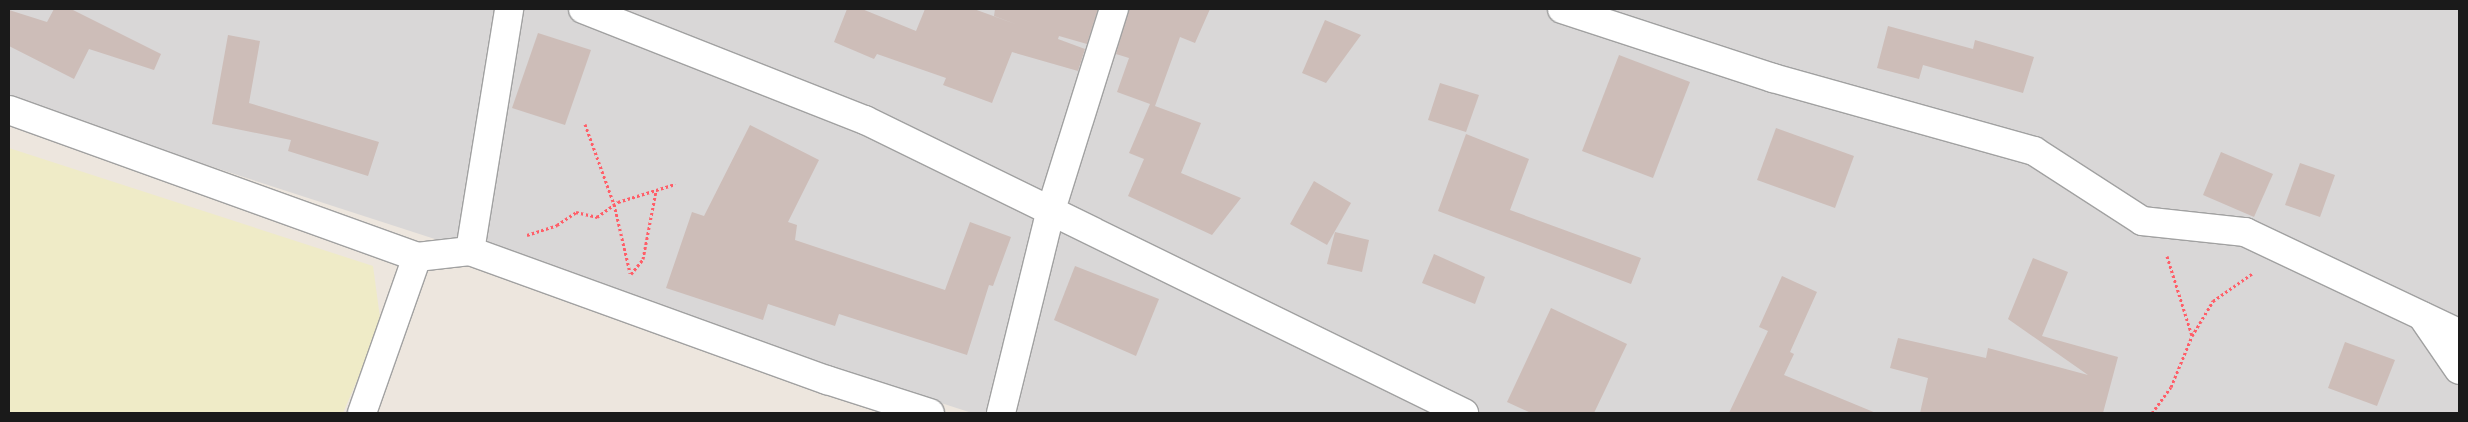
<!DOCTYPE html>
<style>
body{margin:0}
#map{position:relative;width:2468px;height:422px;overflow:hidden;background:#ede6de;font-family:Ubuntu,sans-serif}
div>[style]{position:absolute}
.residential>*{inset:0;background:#d9d7d7}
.farmland>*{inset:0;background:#efebc7}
.building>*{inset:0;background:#cdbdb8}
.path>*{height:3px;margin-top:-1.5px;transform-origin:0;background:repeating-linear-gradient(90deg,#ff5e68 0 2.5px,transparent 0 5px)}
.roads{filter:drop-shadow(1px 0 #a1a1a1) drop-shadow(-1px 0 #a1a1a1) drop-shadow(0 1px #a1a1a1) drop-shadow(0 -1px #a1a1a1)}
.minor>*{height:28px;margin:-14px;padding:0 14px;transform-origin:14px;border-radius:14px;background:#fff}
span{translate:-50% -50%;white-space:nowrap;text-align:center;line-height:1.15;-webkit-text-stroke:4px #fff;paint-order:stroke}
.frame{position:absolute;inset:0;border:10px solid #1a1a1a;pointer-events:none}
</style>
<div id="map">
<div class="residential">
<div style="clip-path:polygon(9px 9px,2459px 9px,2459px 413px,972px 413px,9px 101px)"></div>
</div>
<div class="farmland">
<div style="clip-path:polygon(9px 148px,373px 266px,381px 325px,343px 413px,9px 413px)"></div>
</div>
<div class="building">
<div style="clip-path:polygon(54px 9px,71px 9px,161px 54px,154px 70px,89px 49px,74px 79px,9px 46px,9px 10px,47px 22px)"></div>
<div style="clip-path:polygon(847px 9px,862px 9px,916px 31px,925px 9px,974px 9px,1029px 29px,994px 16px,995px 9px,1098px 9px,1087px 44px,1059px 36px,1058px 39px,1085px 49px,1078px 71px,1012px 52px,992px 103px,943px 85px,946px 78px,877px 54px,874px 59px,834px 42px)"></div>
<div style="clip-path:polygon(1129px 9px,1210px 9px,1195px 43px,1180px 37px,1155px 106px,1201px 123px,1181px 173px,1241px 198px,1212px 235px,1128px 196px,1144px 159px,1129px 153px,1150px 104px,1117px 92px,1129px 58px,1116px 54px)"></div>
<div style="clip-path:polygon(1325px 20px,1361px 35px,1326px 83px,1302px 73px)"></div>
<div style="clip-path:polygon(1888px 26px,1973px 49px,1975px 40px,2034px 57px,2023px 93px,1923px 65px,1919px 79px,1877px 68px)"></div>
<div style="clip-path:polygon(538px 33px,591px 50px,565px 125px,512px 108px)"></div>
<div style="clip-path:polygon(228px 35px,260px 41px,249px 103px,379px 142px,368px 176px,288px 151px,291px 140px,212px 124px)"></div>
<div style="clip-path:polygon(1619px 55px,1690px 82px,1653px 178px,1582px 151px)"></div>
<div style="clip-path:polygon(1440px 83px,1479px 95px,1466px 132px,1428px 120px)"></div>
<div style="clip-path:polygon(750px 125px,819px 160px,788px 222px,797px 225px,795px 240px,945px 290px,970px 222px,1011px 237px,993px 286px,989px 285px,967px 355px,839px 314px,835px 326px,768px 304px,763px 320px,666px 288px,692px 212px,704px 216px)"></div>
<div style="clip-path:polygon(1776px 128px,1854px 156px,1835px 208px,1757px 180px)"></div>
<div style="clip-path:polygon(1466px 134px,1529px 159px,1510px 210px,1641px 258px,1631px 284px,1438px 211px)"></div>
<div style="clip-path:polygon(2221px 152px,2273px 174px,2254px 217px,2203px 195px)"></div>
<div style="clip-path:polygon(2300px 163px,2335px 175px,2320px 217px,2285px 205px)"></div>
<div style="clip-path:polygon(1314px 181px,1351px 203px,1327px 245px,1290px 224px)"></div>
<div style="clip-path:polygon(1335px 232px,1369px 240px,1362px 272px,1327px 264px)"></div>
<div style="clip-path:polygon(1434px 254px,1485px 277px,1475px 304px,1422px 283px)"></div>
<div style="clip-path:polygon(2033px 258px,2068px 272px,2042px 336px,2118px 357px,2103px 413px,1920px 413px,1928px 378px,1890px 368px,1898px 338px,1986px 358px,1988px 348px,2088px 375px,2008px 319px)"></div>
<div style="clip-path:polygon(1075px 266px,1159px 299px,1136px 356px,1054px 320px)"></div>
<div style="clip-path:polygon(1782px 276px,1817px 292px,1790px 352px,1794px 354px,1784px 375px,1876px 413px,1729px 413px,1768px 331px,1759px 327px)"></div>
<div style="clip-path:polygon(1551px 308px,1627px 344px,1594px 413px,1531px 413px,1507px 402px)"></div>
<div style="clip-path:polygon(2345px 342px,2395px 360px,2377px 406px,2328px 388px)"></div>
</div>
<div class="path">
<div style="left:585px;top:124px;width:85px;rotate:70.1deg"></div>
<div style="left:614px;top:204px;width:71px;rotate:76.9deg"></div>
<div style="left:527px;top:235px;width:32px;rotate:-18deg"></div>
<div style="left:557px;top:225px;width:23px;rotate:-34deg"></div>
<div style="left:576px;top:212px;width:22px;rotate:13deg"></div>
<div style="left:597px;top:217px;width:26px;rotate:-36deg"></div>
<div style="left:618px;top:202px;width:60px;rotate:-17.5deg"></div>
<div style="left:2167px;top:256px;width:84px;rotate:72.6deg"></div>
<div style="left:631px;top:274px;width:19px;rotate:-51deg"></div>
<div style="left:643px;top:259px;width:69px;rotate:-79.2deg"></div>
<div style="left:2152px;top:413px;width:32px;rotate:-54deg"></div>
<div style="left:2171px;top:387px;width:55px;rotate:-67.6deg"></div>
<div style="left:2192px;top:336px;width:41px;rotate:-59deg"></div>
<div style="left:2213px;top:301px;width:49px;rotate:-35deg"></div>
</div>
<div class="roads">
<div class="minor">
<div style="left:583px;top:9px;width:303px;rotate:21.5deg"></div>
<div style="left:865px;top:120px;width:667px;rotate:26.07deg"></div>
<div style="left:1562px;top:9px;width:222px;rotate:18.1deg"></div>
<div style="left:1773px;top:78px;width:271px;rotate:15.6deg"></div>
<div style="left:2034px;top:151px;width:129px;rotate:32.9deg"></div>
<div style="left:2142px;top:221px;width:104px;rotate:6.1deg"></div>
<div style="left:2245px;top:232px;width:237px;rotate:25.3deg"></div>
<div style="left:9px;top:110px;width:434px;rotate:19.8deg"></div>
<div style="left:417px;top:257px;width:53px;rotate:-6.5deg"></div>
<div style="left:470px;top:251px;width:380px;rotate:19.9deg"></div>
<div style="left:827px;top:380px;width:108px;rotate:17.8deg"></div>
<div style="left:470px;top:251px;width:245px;rotate:-80.8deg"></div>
<div style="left:2422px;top:316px;width:65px;rotate:55.6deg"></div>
<div style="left:362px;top:413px;width:165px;rotate:-70.6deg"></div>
<div style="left:1001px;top:413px;width:206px;rotate:-76.2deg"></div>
<div style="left:1050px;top:213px;width:214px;rotate:-72.6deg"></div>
</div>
</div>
<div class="frame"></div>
</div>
